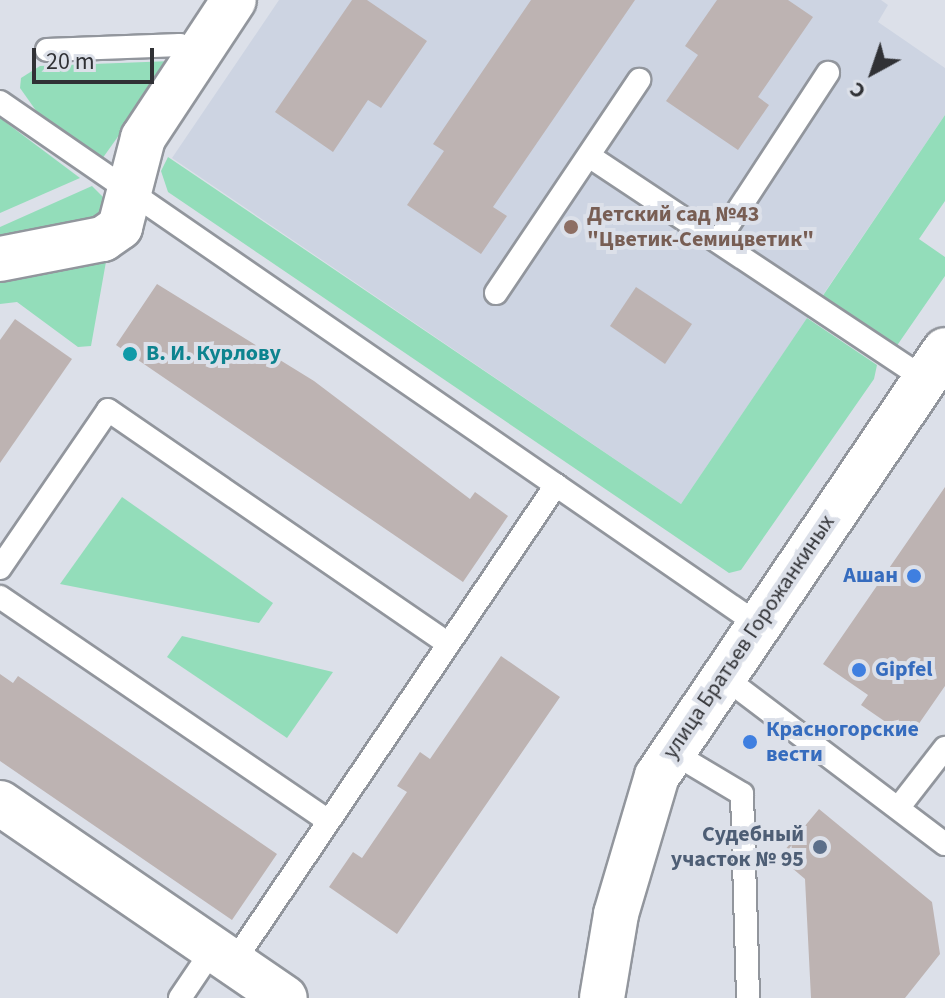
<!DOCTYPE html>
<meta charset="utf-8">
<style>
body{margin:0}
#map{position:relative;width:945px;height:998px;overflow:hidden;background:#dce0e9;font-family:"Source Sans 3",sans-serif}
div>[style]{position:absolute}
.built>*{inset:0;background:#cdd4e2}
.green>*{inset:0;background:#93ddba}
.building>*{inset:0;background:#bdb3b2}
.roads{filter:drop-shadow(2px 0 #92969d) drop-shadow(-2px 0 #92969d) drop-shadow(0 2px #92969d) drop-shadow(0 -2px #92969d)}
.service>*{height:22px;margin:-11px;padding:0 11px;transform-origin:11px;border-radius:11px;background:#fff}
.minor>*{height:44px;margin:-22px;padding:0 22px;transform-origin:22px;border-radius:22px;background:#fff}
.tertiary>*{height:44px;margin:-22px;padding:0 22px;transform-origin:22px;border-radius:22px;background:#fff}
.dots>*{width:22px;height:22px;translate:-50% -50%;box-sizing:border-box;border:4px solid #dce0e9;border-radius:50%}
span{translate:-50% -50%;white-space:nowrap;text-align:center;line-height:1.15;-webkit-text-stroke:8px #dce0e9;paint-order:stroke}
.education-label{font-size:22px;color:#785e54;font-weight:700}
.left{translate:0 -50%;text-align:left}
.culture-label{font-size:22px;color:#0d838f;font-weight:700}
.shop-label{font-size:22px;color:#366cbe;font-weight:700}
.right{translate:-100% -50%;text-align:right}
.street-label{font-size:22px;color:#303135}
.service-label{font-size:22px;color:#4e5e75;font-weight:700}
.north{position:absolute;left:833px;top:32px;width:80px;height:80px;-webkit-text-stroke:6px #dce0e9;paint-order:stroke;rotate:220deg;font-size:22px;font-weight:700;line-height:32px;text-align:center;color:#303135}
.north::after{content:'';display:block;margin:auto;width:28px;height:36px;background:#303135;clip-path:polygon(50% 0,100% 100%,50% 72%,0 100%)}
.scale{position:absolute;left:32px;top:48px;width:122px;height:36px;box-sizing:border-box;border:4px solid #303135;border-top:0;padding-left:10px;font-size:24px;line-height:28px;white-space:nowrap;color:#303135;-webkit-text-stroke:6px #dce0e9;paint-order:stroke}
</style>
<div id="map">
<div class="built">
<div style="clip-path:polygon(279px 0,881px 0,888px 5px,878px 22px,945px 68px,945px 115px,681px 504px,172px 158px)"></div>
</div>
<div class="green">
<div style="clip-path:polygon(172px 61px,102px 159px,37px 112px,20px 88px,21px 78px,40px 66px)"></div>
<div style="clip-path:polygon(945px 115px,945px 201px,919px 239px,945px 257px,945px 276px,896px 347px,822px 297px)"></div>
<div style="clip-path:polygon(0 118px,80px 178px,0 213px)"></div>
<div style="clip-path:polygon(168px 157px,681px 504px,807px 318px,877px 365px,874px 379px,741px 570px,729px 573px,168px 192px,161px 171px)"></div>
<div style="clip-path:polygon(92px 186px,110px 204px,108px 218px,0 238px,0 227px)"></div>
<div style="clip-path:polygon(107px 256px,91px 346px,78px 347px,17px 302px,0 304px,0 278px)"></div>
<div style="clip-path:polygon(122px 497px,273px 603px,259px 623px,60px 584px)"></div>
<div style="clip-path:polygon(182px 636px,333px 672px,287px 738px,167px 657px)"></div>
</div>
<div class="building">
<div style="clip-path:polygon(352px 0,367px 0,427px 41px,381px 108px,368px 100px,333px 152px,275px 112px)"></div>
<div style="clip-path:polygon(531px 0,635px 0,493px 207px,507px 216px,481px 254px,407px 205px,444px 151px,433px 144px)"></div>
<div style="clip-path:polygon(717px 0,788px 0,813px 17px,758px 97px,769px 105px,738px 150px,666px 101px,698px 55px,685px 46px)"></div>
<div style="clip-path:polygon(157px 284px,314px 381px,470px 499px,475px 492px,508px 516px,463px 582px,116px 345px)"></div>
<div style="clip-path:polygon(636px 287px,692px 324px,665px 364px,610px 326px)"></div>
<div style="clip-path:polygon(15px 319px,72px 359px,0 463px,0 340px)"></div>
<div style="clip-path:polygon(945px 487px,945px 686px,909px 738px,861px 705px,868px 695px,823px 664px)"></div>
<div style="clip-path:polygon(501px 656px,560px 697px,397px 934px,329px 887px,353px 852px,362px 858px,407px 792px,397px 786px,420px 752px,430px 759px)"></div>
<div style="clip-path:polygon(0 674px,13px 683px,18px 676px,277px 854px,232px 920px,0 761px)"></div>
<div style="clip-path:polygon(819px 809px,932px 902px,940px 954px,905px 998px,811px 998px,805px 879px,779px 857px)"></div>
</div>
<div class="roads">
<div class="service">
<div style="left:47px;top:50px;width:133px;rotate:-2.2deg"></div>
<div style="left:180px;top:45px;width:21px;rotate:35deg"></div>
<div style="left:0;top:102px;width:918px;rotate:34.57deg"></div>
<div style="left:589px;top:156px;width:403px;rotate:33.6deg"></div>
<div style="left:718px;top:241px;width:201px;rotate:-56.8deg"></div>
<div style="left:496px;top:293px;width:257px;rotate:-56.1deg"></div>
<div style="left:0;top:568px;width:191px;rotate:-55.6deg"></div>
<div style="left:108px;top:410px;width:413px;rotate:34.5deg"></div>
<div style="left:0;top:597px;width:397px;rotate:34.3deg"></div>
<div style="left:720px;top:674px;width:282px;rotate:37.1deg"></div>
<div style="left:670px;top:751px;width:84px;rotate:30.8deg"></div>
<div style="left:742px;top:794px;width:204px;rotate:88.3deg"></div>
<div style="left:899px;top:807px;width:75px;rotate:-52.1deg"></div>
<div style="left:233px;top:963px;width:577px;rotate:-55.95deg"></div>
<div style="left:180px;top:998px;width:59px;rotate:-56deg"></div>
</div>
<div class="minor">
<div style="left:0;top:259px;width:105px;rotate:-11deg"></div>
<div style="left:103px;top:239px;width:21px;rotate:-35deg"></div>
<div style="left:120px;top:227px;width:92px;rotate:-75.5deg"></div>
<div style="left:143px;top:138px;width:165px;rotate:-56.6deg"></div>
<div style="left:0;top:803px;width:345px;rotate:34.4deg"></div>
</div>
<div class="tertiary">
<div style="left:602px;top:998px;width:85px;rotate:-80.5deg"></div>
<div style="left:616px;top:914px;width:144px;rotate:-73.5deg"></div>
<div style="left:657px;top:776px;width:514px;rotate:-55.94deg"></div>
</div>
</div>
<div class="dots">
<div style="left:571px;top:227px;background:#8d6e63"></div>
<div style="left:130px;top:354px;background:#0f9aa8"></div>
<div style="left:914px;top:576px;background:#3f7fe0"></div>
<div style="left:859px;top:670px;background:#3f7fe0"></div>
<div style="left:750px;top:742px;background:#3f7fe0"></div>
<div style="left:820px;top:847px;background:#5c6f8a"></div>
</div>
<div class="education-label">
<span class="left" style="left:587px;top:227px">Детский сад №43<br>"Цветик-Семицветик"</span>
</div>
<div class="culture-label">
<span class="left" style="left:146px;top:354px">В. И. Курлову</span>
</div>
<div class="shop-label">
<span class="right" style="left:898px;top:576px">Ашан</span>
<span class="left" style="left:875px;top:670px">Gipfel</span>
<span class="left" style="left:766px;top:742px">Красногорские<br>вести</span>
</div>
<div class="street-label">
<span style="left:749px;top:637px;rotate:-56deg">улица Братьев Горожанкиных</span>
</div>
<div class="service-label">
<span class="right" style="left:804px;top:847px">Судебный<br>участок № 95</span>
</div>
<div class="north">С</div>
<div class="scale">20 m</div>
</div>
